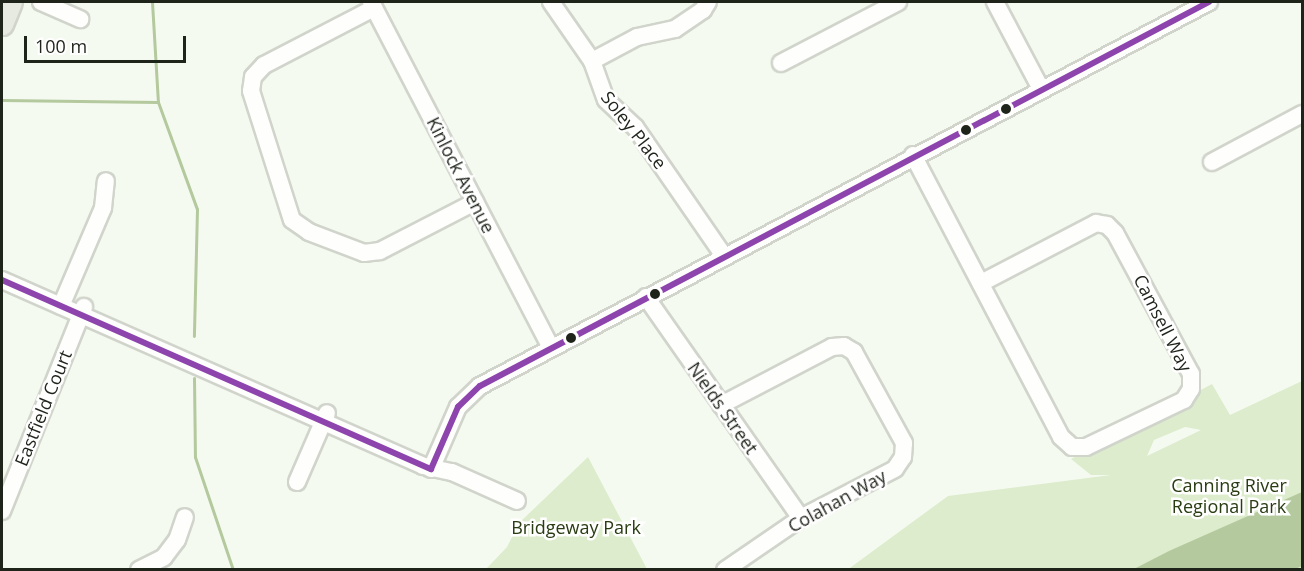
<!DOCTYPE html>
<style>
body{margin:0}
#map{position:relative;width:1304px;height:571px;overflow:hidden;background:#f5faf0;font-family:"Open Sans",sans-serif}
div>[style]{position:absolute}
.green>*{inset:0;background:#dceccc}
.water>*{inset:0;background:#b4c99d}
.stream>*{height:3px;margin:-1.5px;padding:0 1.5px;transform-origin:1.5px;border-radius:1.5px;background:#b4c99d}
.roads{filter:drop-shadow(2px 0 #d0d4cb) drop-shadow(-2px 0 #d0d4cb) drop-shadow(0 2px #d0d4cb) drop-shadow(0 -2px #d0d4cb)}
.minor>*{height:16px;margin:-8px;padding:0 8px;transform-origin:8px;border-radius:8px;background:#fefefd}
.major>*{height:21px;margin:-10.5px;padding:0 10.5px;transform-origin:10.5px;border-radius:10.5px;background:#e6eae1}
.bus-1>*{height:6px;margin:-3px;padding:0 3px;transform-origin:3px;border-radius:3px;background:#8e44ad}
.dots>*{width:16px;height:16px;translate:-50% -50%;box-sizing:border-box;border:3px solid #fff;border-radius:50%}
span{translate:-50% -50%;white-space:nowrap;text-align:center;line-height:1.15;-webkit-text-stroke:5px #fff;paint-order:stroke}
.street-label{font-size:18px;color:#1f241b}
.park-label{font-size:18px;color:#293c12}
.frame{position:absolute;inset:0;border:3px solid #1f241b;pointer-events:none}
.scale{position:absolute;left:24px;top:36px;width:162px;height:27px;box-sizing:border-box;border:3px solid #1f241b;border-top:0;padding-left:8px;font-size:18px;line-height:21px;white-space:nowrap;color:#1f241b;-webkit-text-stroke:4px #fff;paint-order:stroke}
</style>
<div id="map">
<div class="green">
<div style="clip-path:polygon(evenodd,1302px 381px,1302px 569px,847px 570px,948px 496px,1111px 475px,1091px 475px,1071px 459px,1212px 384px,1230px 415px,1302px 381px,1185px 427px,1201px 430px,1147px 456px,1154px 440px,1185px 427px)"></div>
<div style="clip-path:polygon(588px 457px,647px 569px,486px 569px,507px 547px,519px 523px)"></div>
</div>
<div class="water">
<div style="clip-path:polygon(1302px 492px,1302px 566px,1293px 570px,1134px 569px,1169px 551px)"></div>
</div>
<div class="stream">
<div style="left:152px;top:2px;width:100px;rotate:86.6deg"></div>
<div style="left:158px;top:102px;width:114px;rotate:70deg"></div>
<div style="left:197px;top:209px;width:127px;rotate:91.4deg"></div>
<div style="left:2px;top:100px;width:156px;rotate:0.7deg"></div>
<div style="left:194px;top:378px;width:79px;rotate:89.3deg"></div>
<div style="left:195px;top:457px;width:119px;rotate:71.4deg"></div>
</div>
<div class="roads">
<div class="minor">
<div style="left:41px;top:2px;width:43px;rotate:23.6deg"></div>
<div style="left:371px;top:2px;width:390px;rotate:62.5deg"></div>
<div style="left:551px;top:2px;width:72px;rotate:55.2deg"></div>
<div style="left:592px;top:61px;width:41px;rotate:70.3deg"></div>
<div style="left:606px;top:100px;width:40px;rotate:43deg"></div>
<div style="left:635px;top:127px;width:157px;rotate:55.4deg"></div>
<div style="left:995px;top:2px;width:98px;rotate:62.1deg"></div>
<div style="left:374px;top:8px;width:124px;rotate:152.6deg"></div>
<div style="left:264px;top:65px;width:16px;rotate:133deg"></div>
<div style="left:253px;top:77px;width:14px;rotate:98deg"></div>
<div style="left:251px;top:91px;width:135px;rotate:72.4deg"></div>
<div style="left:292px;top:220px;width:21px;rotate:35deg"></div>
<div style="left:309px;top:232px;width:59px;rotate:20.9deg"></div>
<div style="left:364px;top:253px;width:16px;rotate:-7deg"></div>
<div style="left:380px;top:251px;width:107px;rotate:-27.3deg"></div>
<div style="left:592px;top:61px;width:51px;rotate:-28.1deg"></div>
<div style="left:637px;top:37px;width:39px;rotate:-12deg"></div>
<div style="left:675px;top:29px;width:34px;rotate:-34deg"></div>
<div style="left:703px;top:10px;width:9px;rotate:-58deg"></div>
<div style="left:781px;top:63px;width:132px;rotate:-27.5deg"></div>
<div style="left:913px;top:155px;width:318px;rotate:62.3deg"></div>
<div style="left:1061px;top:437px;width:15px;rotate:42deg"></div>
<div style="left:1072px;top:447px;width:14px"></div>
<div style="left:1086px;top:447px;width:109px;rotate:-25.6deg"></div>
<div style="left:1184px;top:400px;width:13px;rotate:-58deg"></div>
<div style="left:1191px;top:389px;width:15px;rotate:-90deg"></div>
<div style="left:1191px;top:374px;width:160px;rotate:-118.3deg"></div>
<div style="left:1115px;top:233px;width:11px;rotate:-135deg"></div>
<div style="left:1107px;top:225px;width:11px;rotate:-170deg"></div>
<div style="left:1096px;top:223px;width:130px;rotate:152.4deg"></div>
<div style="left:1212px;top:162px;width:102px;rotate:-28.1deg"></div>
<div style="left:2px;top:280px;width:460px;rotate:23.8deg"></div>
<div style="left:423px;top:466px;width:30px;rotate:12deg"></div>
<div style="left:452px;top:472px;width:71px;rotate:24deg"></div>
<div style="left:646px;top:297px;width:270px;rotate:55deg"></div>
<div style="left:61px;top:306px;width:107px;rotate:-66.8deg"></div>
<div style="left:103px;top:208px;width:27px;rotate:-84deg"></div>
<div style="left:721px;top:405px;width:125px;rotate:-27.6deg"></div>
<div style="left:832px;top:347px;width:12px;rotate:-5deg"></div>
<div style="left:844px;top:346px;width:12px;rotate:31deg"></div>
<div style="left:854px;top:352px;width:104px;rotate:61.2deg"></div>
<div style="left:904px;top:443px;width:14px;rotate:94deg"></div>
<div style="left:903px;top:457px;width:14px;rotate:124deg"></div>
<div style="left:895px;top:469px;width:106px;rotate:152.5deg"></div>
<div style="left:801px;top:518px;width:92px;rotate:145.6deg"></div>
<div style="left:431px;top:469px;width:68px;rotate:-66.5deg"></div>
<div style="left:458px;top:407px;width:30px;rotate:-44deg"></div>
<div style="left:480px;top:386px;width:824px;rotate:-27.78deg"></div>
<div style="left:297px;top:482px;width:75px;rotate:-66.5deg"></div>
<div style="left:2px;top:511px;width:220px;rotate:-68.1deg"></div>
<div style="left:139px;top:570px;width:28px;rotate:-27deg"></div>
<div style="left:164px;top:557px;width:21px;rotate:-53deg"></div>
<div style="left:177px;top:540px;width:24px;rotate:-71deg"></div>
</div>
<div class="major">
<div style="left:2px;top:24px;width:24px;rotate:-68deg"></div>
</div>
</div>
<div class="bus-1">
<div style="left:2px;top:280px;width:469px;rotate:23.8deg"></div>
<div style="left:431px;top:469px;width:68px;rotate:-66.5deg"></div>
<div style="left:458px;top:407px;width:30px;rotate:-44deg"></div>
<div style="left:480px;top:386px;width:824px;rotate:-27.78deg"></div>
</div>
<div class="dots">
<div style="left:1006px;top:109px;background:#1f241b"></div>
<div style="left:966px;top:130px;background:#1f241b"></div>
<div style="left:655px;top:294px;background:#1f241b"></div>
<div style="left:571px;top:338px;background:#1f241b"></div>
</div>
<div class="street-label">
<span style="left:634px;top:130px;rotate:52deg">Soley Place</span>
<span style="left:461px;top:175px;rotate:63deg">Kinlock Avenue</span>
<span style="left:1163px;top:323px;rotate:63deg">Camsell Way</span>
<span style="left:43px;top:408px;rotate:-68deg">Eastfield Court</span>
<span style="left:723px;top:408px;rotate:55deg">Nields Street</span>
<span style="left:837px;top:501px;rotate:-29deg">Colahan Way</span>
</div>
<div class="park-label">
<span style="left:1229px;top:496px">Canning River<br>Regional Park</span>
<span style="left:576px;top:527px">Bridgeway Park</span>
</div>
<div class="frame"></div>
<div class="scale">100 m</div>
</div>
